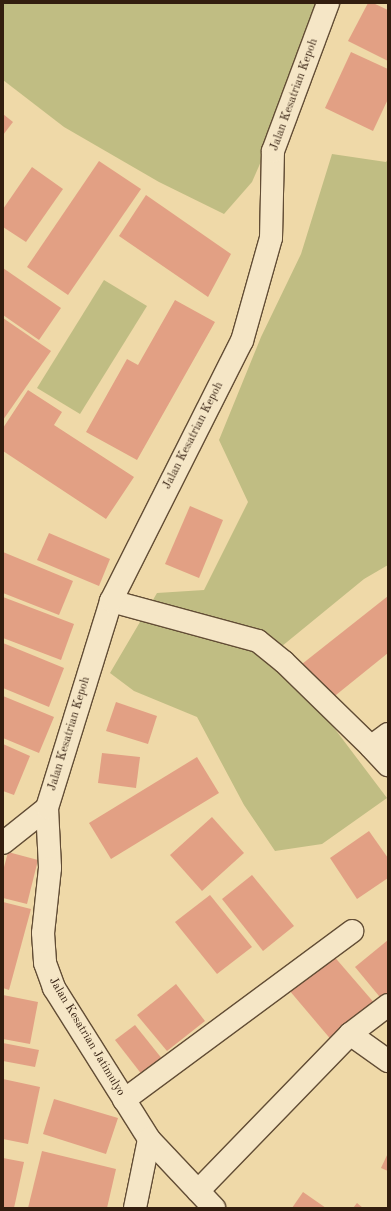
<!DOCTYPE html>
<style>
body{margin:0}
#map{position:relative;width:391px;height:1211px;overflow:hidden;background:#efd9a8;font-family:"Old Standard TT",serif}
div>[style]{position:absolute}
.green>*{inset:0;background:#c0bd83}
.building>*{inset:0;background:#e2a084}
.roads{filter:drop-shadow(1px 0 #624d35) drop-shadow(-1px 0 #624d35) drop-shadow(0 1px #624d35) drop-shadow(0 -1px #624d35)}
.minor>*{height:22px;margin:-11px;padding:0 11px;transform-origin:11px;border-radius:11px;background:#f5e6c6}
span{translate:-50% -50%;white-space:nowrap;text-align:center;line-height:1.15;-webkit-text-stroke:4px #f5e6c6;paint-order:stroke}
.street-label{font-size:12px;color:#331e0f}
.frame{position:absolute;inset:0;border:4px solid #331e0f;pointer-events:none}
</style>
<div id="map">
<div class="green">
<div style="clip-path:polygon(3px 3px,318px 3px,278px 122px,252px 182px,224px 214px,159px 182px,64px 127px,3px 80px)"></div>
<div style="clip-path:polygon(332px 154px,386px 162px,388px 159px,388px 565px,364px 579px,276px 651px,387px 798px,322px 844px,275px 851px,244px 805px,197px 717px,134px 691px,110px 673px,157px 593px,204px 590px,248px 502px,219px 440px,261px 337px,301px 254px)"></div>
<div style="clip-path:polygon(104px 280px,147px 306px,80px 414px,37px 388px)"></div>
</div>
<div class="building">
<div style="clip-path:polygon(368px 3px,373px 3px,388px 10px,388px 61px,348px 41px)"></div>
<div style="clip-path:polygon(351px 52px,388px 69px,388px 99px,373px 131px,325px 108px)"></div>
<div style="clip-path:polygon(3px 114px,13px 122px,3px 135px)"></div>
<div style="clip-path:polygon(99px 161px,141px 189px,68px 295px,27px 267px)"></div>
<div style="clip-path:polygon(32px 167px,63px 189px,26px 242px,3px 227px,3px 209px)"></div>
<div style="clip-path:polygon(146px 195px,231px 254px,208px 297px,119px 236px)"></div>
<div style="clip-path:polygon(3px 268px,61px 308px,39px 340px,3px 315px)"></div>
<div style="clip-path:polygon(175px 300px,215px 322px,137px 460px,86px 432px,127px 359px,138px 365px)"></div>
<div style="clip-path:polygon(3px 318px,51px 351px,3px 420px)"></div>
<div style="clip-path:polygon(28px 390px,62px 412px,54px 425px,134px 477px,106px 519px,3px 451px,3px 428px)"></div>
<div style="clip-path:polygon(190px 506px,223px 520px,199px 578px,165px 564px)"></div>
<div style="clip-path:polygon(49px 533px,110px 559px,99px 586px,37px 560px)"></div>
<div style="clip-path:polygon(3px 552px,73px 581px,59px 615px,3px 593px)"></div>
<div style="clip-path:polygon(388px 596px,388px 653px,331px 699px,302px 664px)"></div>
<div style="clip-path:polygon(3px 597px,74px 624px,61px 660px,3px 638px)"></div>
<div style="clip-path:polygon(3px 643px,64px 668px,49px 707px,3px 688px)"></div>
<div style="clip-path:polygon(3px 696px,54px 717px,39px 753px,3px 738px)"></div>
<div style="clip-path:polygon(116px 702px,157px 716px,148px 744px,106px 731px)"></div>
<div style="clip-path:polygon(3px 744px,30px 756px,14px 795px,3px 791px)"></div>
<div style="clip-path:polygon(102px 753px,140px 757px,136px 788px,98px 783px)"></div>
<div style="clip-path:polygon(197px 757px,219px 793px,111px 859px,89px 823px)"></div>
<div style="clip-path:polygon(212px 817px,244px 853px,202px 891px,170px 855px)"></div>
<div style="clip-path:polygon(369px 831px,388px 858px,388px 878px,357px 899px,330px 858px)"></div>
<div style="clip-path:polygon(8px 852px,38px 860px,27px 904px,3px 898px,3px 871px)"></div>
<div style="clip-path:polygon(252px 875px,294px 926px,263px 951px,222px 899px)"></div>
<div style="clip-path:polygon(210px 895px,252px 947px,217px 974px,175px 922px)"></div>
<div style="clip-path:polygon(3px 902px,31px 909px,9px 990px,3px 988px)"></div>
<div style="clip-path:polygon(388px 940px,388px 999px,384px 1002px,355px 967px)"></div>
<div style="clip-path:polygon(332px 954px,376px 1005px,333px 1042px,289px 990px)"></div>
<div style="clip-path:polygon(176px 984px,205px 1021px,167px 1051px,137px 1015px)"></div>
<div style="clip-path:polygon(3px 995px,38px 1002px,30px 1044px,3px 1039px)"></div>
<div style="clip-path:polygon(135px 1025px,163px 1060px,143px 1076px,115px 1040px)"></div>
<div style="clip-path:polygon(3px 1043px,39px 1050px,35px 1067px,3px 1061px)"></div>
<div style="clip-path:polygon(3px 1079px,40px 1087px,28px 1144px,3px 1139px)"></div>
<div style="clip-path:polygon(54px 1099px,118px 1118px,106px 1154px,43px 1134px)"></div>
<div style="clip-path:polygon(42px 1151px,116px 1169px,107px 1208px,28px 1208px)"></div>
<div style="clip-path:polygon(388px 1153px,388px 1171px,381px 1168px)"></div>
<div style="clip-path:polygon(3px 1158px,24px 1162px,14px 1208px,3px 1208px)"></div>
<div style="clip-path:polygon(303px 1192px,326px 1208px,292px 1208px)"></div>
<div style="clip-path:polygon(357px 1203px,363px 1208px,353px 1208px)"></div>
</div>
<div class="roads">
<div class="minor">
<div style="left:111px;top:601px;width:152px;rotate:15.2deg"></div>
<div style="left:258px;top:641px;width:33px;rotate:39deg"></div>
<div style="left:284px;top:662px;width:122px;rotate:44.3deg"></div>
<div style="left:388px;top:734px;width:21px;rotate:143deg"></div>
<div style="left:371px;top:747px;width:25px;rotate:47deg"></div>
<div style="left:47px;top:808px;width:60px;rotate:87.1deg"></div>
<div style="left:50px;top:868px;width:65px;rotate:96.1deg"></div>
<div style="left:43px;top:933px;width:30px;rotate:86deg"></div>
<div style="left:45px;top:963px;width:27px;rotate:70deg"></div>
<div style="left:54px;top:988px;width:178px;rotate:57.8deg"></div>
<div style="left:149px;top:1139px;width:95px;rotate:46.7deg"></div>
<div style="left:3px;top:843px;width:56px;rotate:-38.5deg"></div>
<div style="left:47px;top:808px;width:217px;rotate:-72.8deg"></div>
<div style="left:111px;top:601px;width:291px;rotate:-63.3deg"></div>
<div style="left:242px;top:341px;width:107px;rotate:-74.3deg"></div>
<div style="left:271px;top:238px;width:87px;rotate:-88.7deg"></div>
<div style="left:273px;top:151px;width:158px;rotate:-69.6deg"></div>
<div style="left:350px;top:1034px;width:47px;rotate:35.4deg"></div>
<div style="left:124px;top:1100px;width:284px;rotate:-36.5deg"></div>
<div style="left:198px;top:1191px;width:219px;rotate:-45.9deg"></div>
<div style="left:350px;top:1034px;width:48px;rotate:-37.3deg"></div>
<div style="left:135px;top:1208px;width:70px;rotate:-78.5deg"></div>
</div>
</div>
<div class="street-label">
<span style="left:295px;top:95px;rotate:-70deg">Jalan Kesatrian Kepoh</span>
<span style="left:194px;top:436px;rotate:-63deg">Jalan Kesatrian Kepoh</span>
<span style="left:70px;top:734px;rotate:-73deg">Jalan Kesatrian Kepoh</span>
<span style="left:86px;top:1037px;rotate:59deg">Jalan Kesatrian Jatimulyo</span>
</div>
<div class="frame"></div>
</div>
